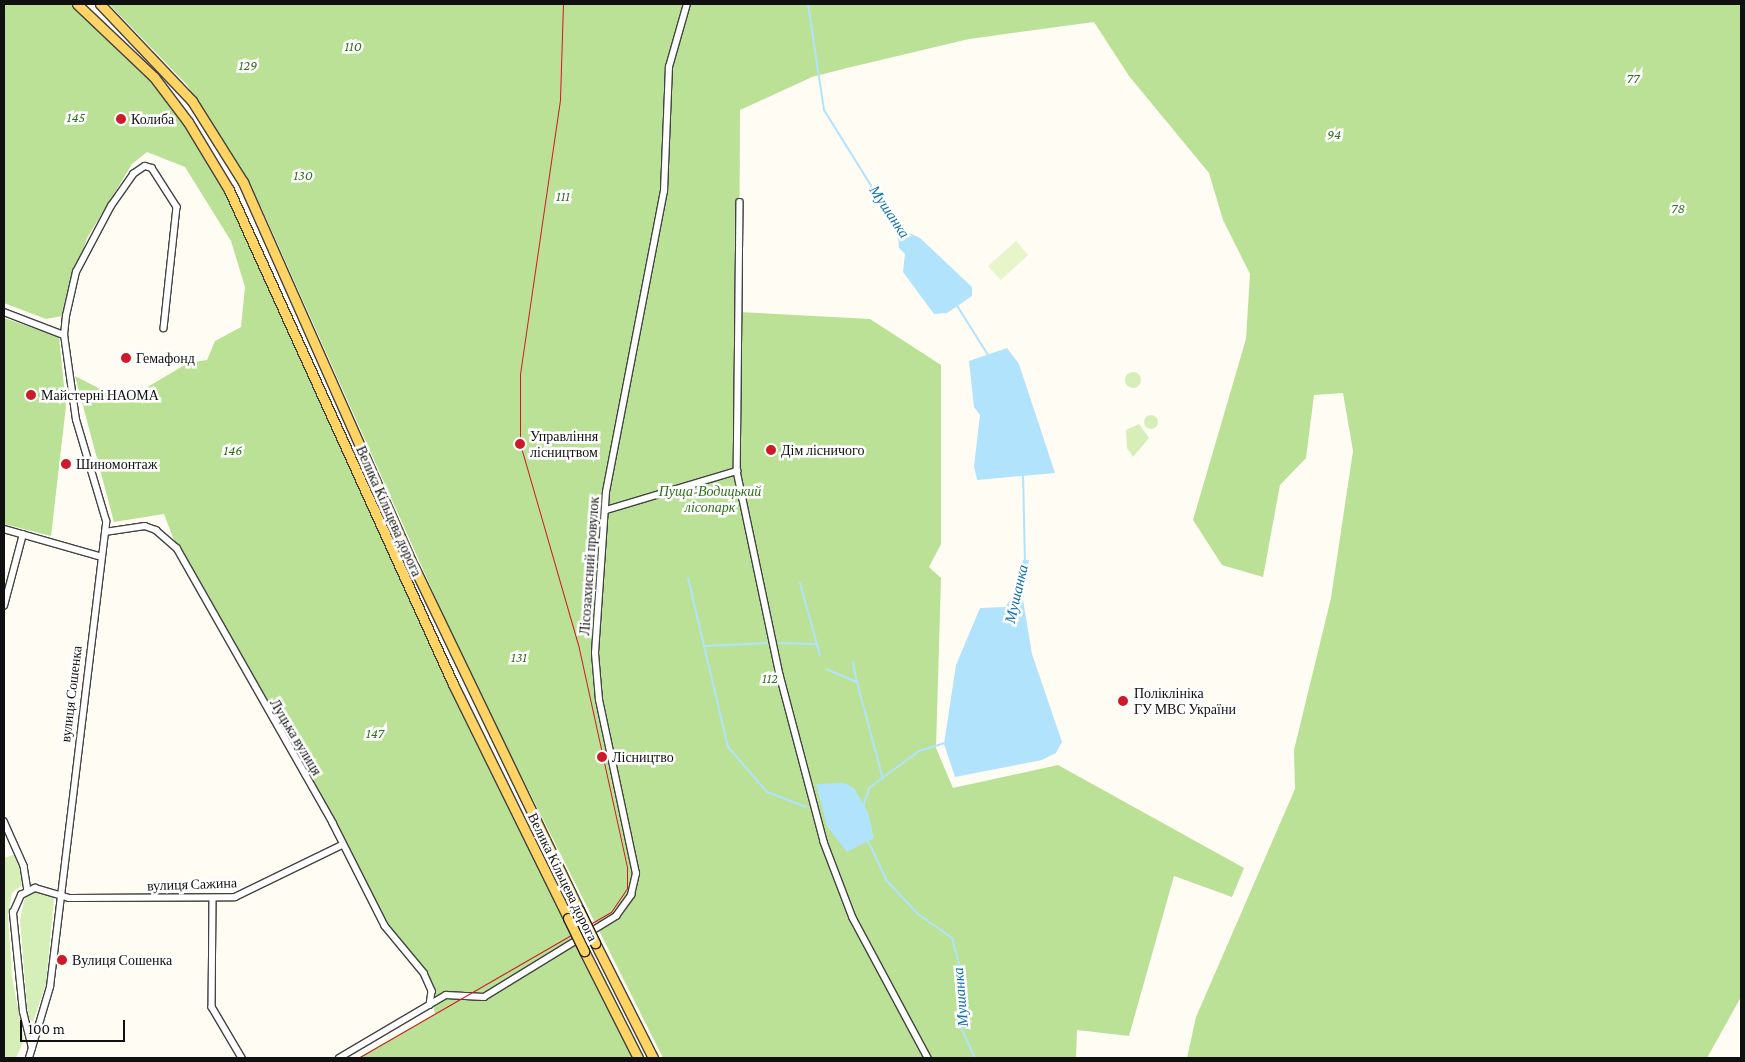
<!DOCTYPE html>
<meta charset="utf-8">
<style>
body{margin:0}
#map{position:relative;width:1745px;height:1062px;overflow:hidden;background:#fffcf4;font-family:"Crimson Pro",serif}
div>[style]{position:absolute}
.green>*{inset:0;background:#d6efb8}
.round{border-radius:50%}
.forest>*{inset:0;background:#bae196}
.pitch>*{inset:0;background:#e8f5cb}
.water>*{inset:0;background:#b2e3fc}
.stream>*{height:2px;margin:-1px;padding:0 1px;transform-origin:1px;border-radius:1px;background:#b2e3fc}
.roads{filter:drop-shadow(1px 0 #434343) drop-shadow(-1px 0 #434343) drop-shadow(0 1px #434343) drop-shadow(0 -1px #434343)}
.minor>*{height:5.5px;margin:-2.75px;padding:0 2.75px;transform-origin:2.75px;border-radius:2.75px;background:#fff}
.primary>*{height:9px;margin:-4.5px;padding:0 4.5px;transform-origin:4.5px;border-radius:4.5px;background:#ffd464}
.tram>*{height:1px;margin:-0.5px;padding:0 0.5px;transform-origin:0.5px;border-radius:0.5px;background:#d01928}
.bridges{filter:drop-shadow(1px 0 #212121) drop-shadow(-1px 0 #212121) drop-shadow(0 1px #212121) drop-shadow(0 -1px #212121)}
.primary-bridge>*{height:9px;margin:-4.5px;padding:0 4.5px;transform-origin:4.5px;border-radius:4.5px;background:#ffd464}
.dots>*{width:14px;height:14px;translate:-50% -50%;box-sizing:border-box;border:2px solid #fff;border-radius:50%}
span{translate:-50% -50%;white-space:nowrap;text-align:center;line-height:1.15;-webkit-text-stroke:5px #fff;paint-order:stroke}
.park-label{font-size:14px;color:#2e7018;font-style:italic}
.poi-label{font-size:14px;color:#101010}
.left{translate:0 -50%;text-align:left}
.street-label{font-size:14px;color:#101010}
.water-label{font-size:15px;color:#0b6eb0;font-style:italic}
.frame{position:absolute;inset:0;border:5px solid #101010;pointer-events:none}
.scale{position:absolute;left:20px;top:1020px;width:105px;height:22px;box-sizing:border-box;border:2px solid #101010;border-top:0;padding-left:6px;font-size:15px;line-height:18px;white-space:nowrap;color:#101010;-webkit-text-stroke:4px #fff;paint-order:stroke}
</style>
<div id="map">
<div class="green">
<div class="round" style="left:1125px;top:372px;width:16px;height:16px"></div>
<div class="round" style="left:1144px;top:415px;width:14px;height:14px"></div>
<div style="clip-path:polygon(1139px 424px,1149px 438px,1133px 457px,1127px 448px,1126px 430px)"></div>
<div style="clip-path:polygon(16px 854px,23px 884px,12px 893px,8px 915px,12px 977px,24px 1040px,16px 1058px,4px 1058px,4px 858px)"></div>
<div style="clip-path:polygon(34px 891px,54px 898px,46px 984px,33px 1022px,28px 1018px,20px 920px,25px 896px)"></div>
</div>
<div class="forest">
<div style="clip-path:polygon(4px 4px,77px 4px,154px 77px,206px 150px,402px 573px,638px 1058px,358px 1058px,435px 1014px,429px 983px,385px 926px,333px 823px,177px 548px,164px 514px,114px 522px,75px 376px,106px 392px,134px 395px,188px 363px,207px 360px,215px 341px,241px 327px,245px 287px,231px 241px,185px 167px,147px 152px,132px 164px,87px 238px,62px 316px,46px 319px,4px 303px)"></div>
<div style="clip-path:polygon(109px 4px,1741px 4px,1741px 997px,1707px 1058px,1187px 1058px,1196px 1017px,1295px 789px,1294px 750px,1331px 598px,1353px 451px,1343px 393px,1314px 395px,1306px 458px,1280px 485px,1263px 577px,1222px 565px,1193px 520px,1246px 339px,1250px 274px,1223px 220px,1209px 173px,1129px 76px,1094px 22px,969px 39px,847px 68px,812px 77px,740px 110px,739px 312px,870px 319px,941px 365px,941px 544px,929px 567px,941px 578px,936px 748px,953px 788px,1058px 765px,1244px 868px,1232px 897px,1174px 876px,1129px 1036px,1077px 1030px,1076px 1058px,663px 1058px,467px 668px,262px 209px,187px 85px)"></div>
<div style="clip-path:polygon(4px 318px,59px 337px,66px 406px,51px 536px,4px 524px)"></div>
</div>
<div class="pitch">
<div style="clip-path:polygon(1016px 241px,1028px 255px,1001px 280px,988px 266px)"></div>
</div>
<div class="water">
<div style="clip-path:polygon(897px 227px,920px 238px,972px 287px,972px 296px,947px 313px,934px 314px,903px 272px,905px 254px,899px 248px)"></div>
<div style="clip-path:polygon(1007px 348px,1019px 364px,1055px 473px,977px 480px,974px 466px,980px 415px,974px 407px,969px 361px)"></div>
<div style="clip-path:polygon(1023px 560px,1029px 560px,1023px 600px,1032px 654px,1062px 742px,1056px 753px,1042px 760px,955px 777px,944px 744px,956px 665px,980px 608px,1005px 607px,1015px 593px)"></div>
<div style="clip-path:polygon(844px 783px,854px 788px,868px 812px,874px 838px,847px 852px,827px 826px,816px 784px)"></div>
</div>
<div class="stream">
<div style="left:808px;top:4px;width:107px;rotate:81.4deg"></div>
<div style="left:824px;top:110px;width:140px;rotate:58.1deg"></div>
<div style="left:956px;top:304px;width:60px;rotate:57.9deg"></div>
<div style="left:1023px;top:474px;width:88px;rotate:88.7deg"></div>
<div style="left:688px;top:578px;width:174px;rotate:76.7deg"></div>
<div style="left:728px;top:747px;width:60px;rotate:49.1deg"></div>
<div style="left:767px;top:792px;width:42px;rotate:21deg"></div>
<div style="left:800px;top:583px;width:75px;rotate:74.5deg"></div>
<div style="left:780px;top:643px;width:37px;rotate:2deg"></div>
<div style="left:704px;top:646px;width:64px;rotate:-2.7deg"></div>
<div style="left:853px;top:662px;width:20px;rotate:79deg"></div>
<div style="left:826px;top:669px;width:34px;rotate:23deg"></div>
<div style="left:857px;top:682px;width:100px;rotate:75deg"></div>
<div style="left:863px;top:807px;width:20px;rotate:-72deg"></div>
<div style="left:869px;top:788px;width:62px;rotate:-36.5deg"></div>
<div style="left:919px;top:751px;width:28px;rotate:-17deg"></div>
<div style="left:868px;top:841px;width:44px;rotate:64.6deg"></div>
<div style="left:887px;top:881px;width:45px;rotate:46.8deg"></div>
<div style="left:918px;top:914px;width:42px;rotate:35.2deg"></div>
<div style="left:952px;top:938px;width:28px;rotate:75deg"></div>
<div style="left:959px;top:965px;width:65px;rotate:87.4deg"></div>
<div style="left:962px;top:1030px;width:31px;rotate:65deg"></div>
</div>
<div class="roads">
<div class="minor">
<div style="left:740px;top:202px;width:269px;rotate:90.6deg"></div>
<div style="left:737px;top:471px;width:208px;rotate:78.1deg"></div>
<div style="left:780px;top:675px;width:173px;rotate:75.2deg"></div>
<div style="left:824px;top:842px;width:81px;rotate:69.1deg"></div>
<div style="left:853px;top:918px;width:159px;rotate:61.8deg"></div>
<div style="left:4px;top:312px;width:64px;rotate:21deg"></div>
<div style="left:606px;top:510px;width:137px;rotate:-16.6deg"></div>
<div style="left:4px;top:529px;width:99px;rotate:15.9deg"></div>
<div style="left:105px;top:532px;width:40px;rotate:-8.5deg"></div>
<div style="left:145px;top:526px;width:12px;rotate:20deg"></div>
<div style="left:156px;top:530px;width:28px;rotate:41deg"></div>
<div style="left:177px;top:548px;width:316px;rotate:60.4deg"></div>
<div style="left:333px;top:823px;width:115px;rotate:63.2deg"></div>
<div style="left:385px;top:926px;width:61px;rotate:50.3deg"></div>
<div style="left:424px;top:973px;width:20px;rotate:66deg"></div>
<div style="left:432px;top:991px;width:14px;rotate:98deg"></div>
<div style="left:4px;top:606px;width:74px;rotate:-75.2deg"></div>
<div style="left:4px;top:821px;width:49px;rotate:66deg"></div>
<div style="left:24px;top:866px;width:25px;rotate:81deg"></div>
<div style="left:213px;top:899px;width:108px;rotate:90.5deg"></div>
<div style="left:212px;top:1007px;width:59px;rotate:59.5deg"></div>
<div style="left:32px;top:1048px;width:37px;rotate:-104deg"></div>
<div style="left:23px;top:1012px;width:100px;rotate:-95.8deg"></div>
<div style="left:13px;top:913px;width:20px;rotate:-66deg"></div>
<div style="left:21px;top:895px;width:16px;rotate:-27deg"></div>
<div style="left:35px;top:888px;width:35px;rotate:16deg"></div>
<div style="left:69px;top:898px;width:166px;rotate:-0.3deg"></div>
<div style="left:235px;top:897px;width:119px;rotate:-25.9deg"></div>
<div style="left:29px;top:1058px;width:74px;rotate:-73.5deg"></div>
<div style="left:50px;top:987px;width:469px;rotate:-83.1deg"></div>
<div style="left:106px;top:521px;width:105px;rotate:-106.5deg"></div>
<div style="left:76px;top:420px;width:86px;rotate:-98deg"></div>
<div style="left:64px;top:335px;width:19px;rotate:-84deg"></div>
<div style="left:66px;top:316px;width:45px;rotate:-77.2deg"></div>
<div style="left:76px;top:272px;width:75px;rotate:-62.1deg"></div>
<div style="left:111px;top:206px;width:39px;rotate:-55deg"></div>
<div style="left:133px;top:174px;width:14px;rotate:-34deg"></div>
<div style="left:145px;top:166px;width:7px;rotate:16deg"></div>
<div style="left:152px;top:168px;width:46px;rotate:57.3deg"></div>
<div style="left:177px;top:207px;width:122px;rotate:96.1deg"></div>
<div style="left:339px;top:1058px;width:124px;rotate:-30.5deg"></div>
<div style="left:446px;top:995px;width:38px;rotate:3deg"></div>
<div style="left:484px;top:997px;width:155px;rotate:-31.5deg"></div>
<div style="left:616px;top:916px;width:26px;rotate:-54deg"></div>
<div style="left:631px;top:895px;width:22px;rotate:-77deg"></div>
<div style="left:636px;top:874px;width:178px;rotate:-102deg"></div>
<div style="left:599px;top:700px;width:47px;rotate:-94.9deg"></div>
<div style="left:595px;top:653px;width:161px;rotate:-86.1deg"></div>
<div style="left:606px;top:492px;width:307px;rotate:-79.1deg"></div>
<div style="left:664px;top:191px;width:124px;rotate:-87.7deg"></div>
<div style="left:669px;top:67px;width:66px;rotate:-74.1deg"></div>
</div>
<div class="primary">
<div style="left:77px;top:4px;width:106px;rotate:43.5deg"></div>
<div style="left:154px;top:77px;width:56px;rotate:52.9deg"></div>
<div style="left:188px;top:122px;width:79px;rotate:58.9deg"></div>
<div style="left:229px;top:190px;width:542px;rotate:65.61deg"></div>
<div style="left:453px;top:684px;width:261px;rotate:63.8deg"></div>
<div style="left:100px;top:4px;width:134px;rotate:46.5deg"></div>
<div style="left:192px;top:101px;width:96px;rotate:57.8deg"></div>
<div style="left:243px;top:182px;width:421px;rotate:66.1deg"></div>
<div style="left:414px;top:567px;width:381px;rotate:64.3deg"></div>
<div style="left:595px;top:943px;width:129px;rotate:63.2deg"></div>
<div style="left:584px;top:951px;width:120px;rotate:63.2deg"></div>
</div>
</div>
<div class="tram">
<div style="left:358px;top:1058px;width:292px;rotate:-30deg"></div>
<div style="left:611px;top:912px;width:29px;rotate:-56deg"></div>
<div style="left:627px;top:888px;width:21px;rotate:-90deg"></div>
<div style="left:627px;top:867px;width:224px;rotate:-102.4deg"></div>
<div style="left:579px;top:648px;width:212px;rotate:-106.1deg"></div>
<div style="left:520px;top:444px;width:70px;rotate:-90deg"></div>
<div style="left:520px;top:374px;width:278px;rotate:-81.7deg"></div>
<div style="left:560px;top:99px;width:95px;rotate:-88.2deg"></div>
</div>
<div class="bridges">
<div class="primary-bridge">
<div style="left:579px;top:910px;width:37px;rotate:64deg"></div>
<div style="left:568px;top:918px;width:37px;rotate:64deg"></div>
</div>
</div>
<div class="dots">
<div style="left:121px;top:119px;background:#d01928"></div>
<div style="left:126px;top:358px;background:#d01928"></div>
<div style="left:31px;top:395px;background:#d01928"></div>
<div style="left:520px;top:444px;background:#d01928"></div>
<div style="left:771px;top:450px;background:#d01928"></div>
<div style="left:66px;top:464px;background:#d01928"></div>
<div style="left:1123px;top:701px;background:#d01928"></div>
<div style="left:602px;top:757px;background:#d01928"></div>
<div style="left:62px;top:960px;background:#d01928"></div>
</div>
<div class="park-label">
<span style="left:353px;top:46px">110</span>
<span style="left:248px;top:65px">129</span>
<span style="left:1633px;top:78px">77</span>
<span style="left:76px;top:117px">145</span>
<span style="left:1334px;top:134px">94</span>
<span style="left:303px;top:175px">130</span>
<span style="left:563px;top:196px">111</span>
<span style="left:1678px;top:208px">78</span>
<span style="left:233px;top:450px">146</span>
<span style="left:710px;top:499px">Пуща-Водицький<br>лісопарк</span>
<span style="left:519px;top:657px">131</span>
<span style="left:770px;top:678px">112</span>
<span style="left:375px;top:733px">147</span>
</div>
<div class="poi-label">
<span class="left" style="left:131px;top:119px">Колиба</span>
<span class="left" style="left:136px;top:358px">Гемафонд</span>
<span class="left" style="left:41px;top:395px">Майстерні НАОМА</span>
<span class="left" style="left:530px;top:444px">Управління<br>лісництвом</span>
<span class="left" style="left:781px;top:450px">Дім лісничого</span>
<span class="left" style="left:76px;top:464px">Шиномонтаж</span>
<span class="left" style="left:1134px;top:701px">Поліклініка<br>ГУ МВС України</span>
<span class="left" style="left:612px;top:757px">Лісництво</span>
<span class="left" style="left:72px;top:960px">Вулиця Сошенка</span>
</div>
<div class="street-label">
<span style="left:389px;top:511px;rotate:66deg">Велика Кільцева дорога</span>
<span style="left:589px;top:566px;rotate:-86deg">Лісозахисний провулок</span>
<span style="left:71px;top:694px;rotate:-83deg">вулиця Сошенка</span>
<span style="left:296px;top:737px;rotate:59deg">Луцька вулиця</span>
<span style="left:563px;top:877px;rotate:64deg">Велика Кільцева дорога</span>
<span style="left:192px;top:884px;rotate:-2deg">вулиця Сажина</span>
</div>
<div class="water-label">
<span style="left:889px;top:212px;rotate:56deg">Мушанка</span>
<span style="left:1017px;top:594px;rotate:-77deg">Мушанка</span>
<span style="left:961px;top:997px;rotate:-95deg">Мушанка</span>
</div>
<div class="frame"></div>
<div class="scale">100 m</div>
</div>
